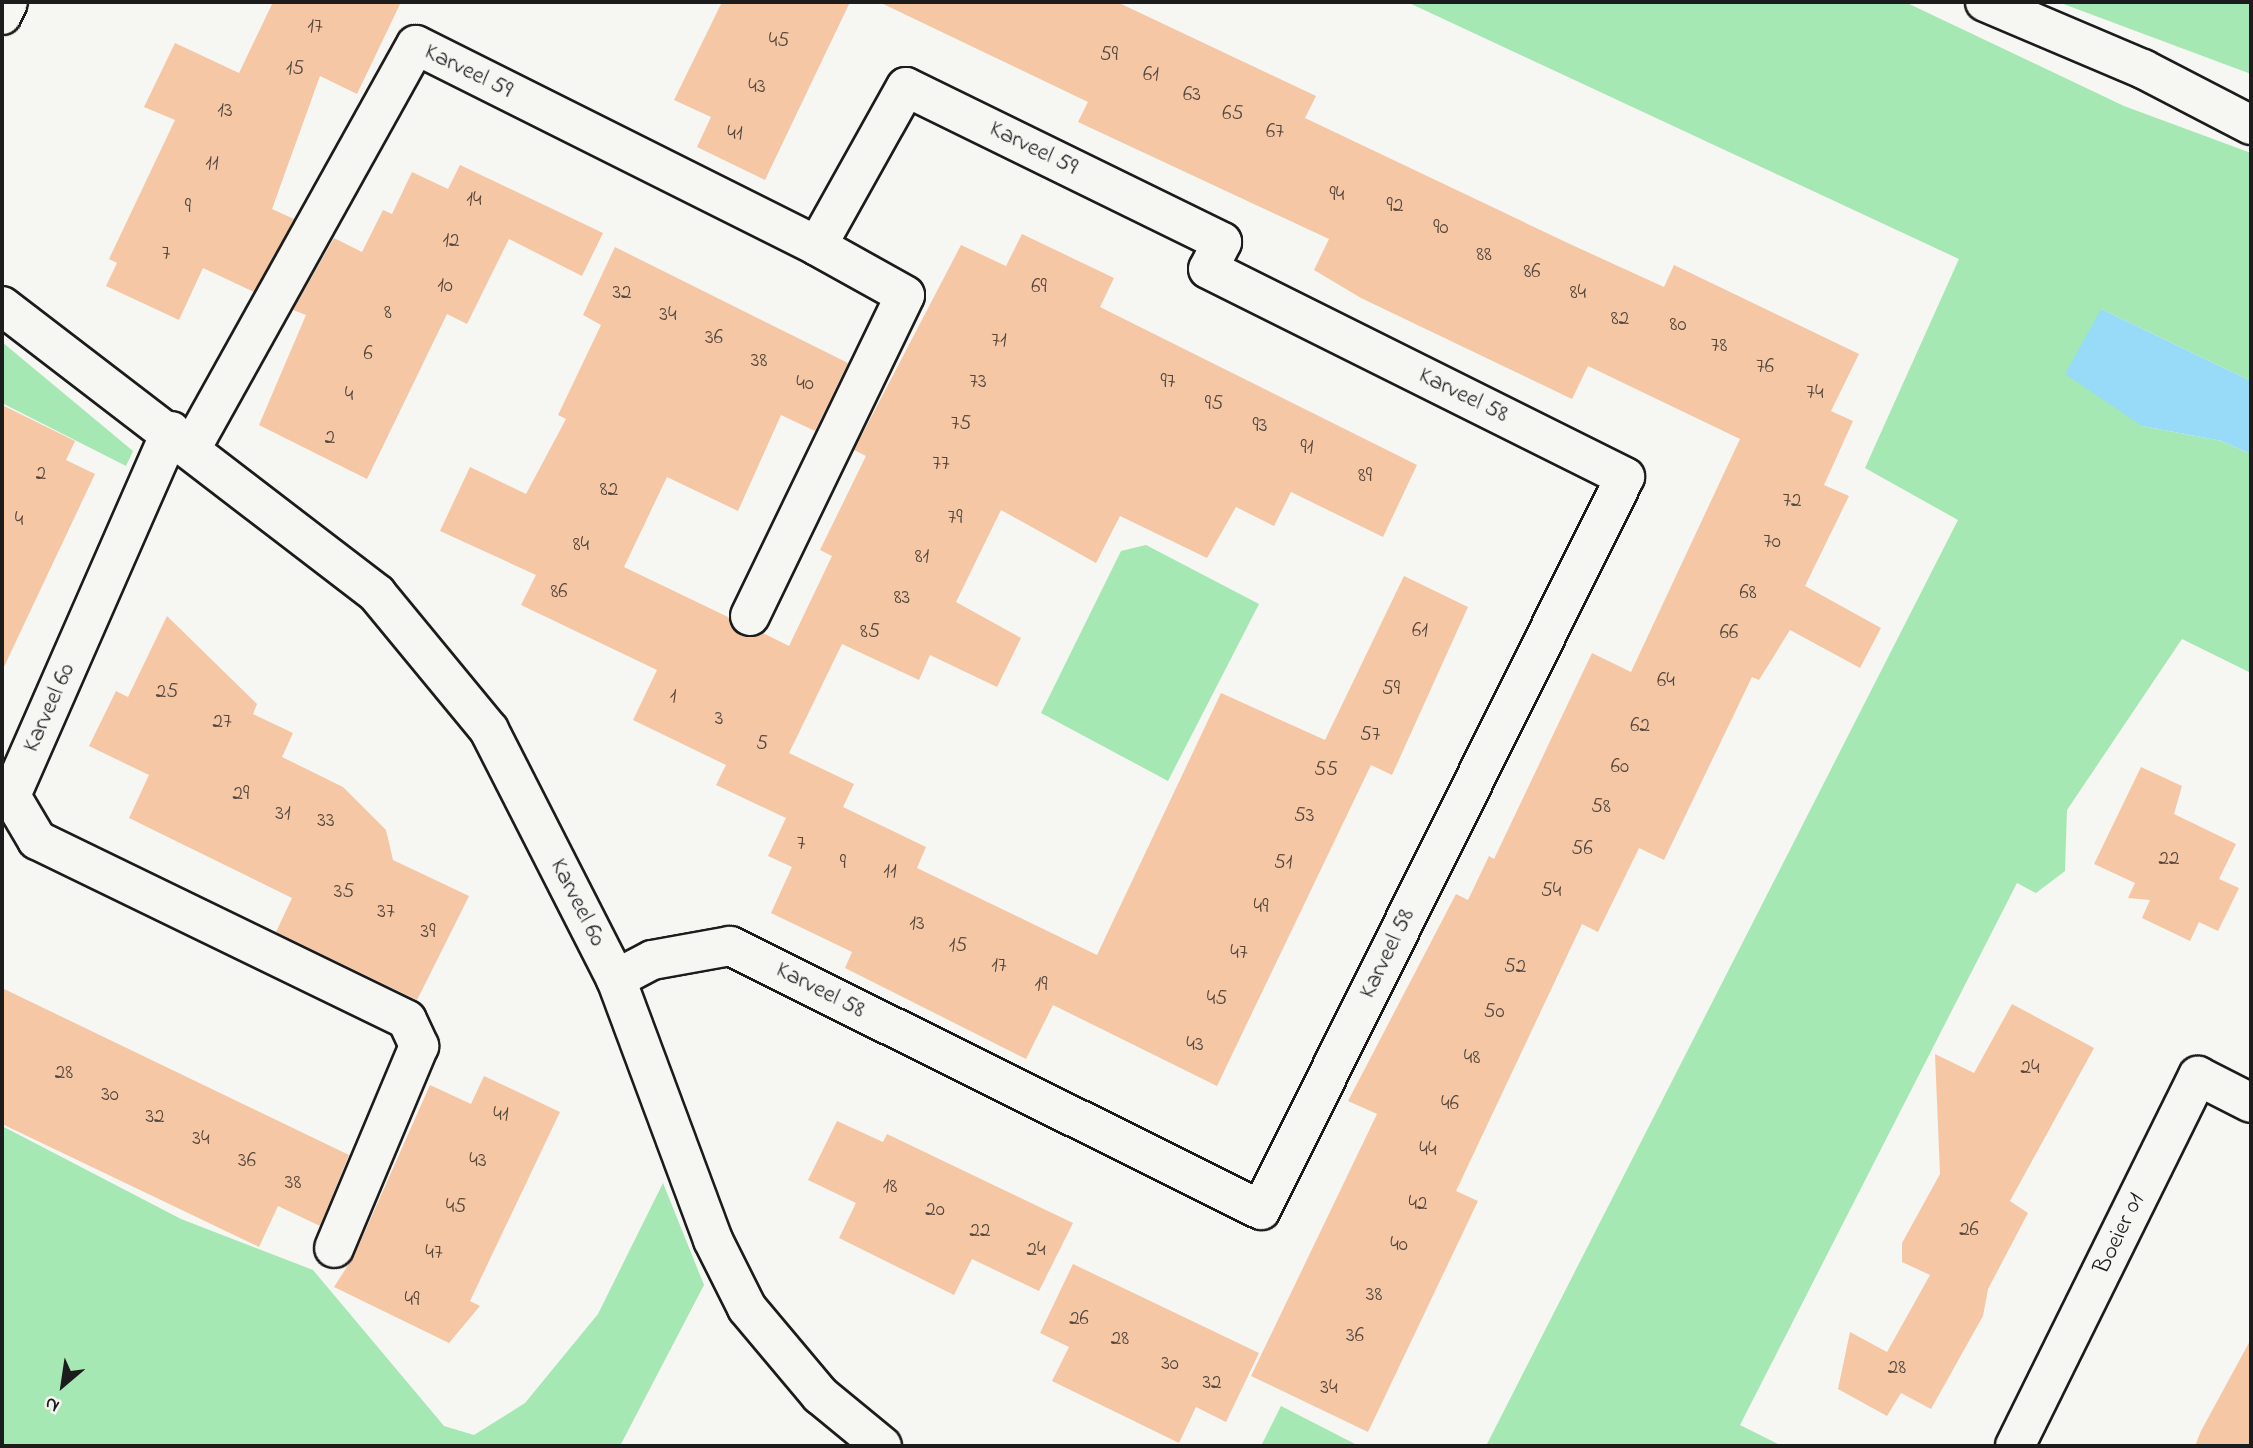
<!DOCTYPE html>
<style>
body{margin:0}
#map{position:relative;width:2253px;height:1448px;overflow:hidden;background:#f6f6f2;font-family:"Indie Flower",sans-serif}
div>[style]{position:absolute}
.green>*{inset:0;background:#a5e8b3}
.water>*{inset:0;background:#97dbf9}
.building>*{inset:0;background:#f6c7a5}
.roads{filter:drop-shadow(2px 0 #1c1c1c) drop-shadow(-2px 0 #1c1c1c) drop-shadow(0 2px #1c1c1c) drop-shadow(0 -2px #1c1c1c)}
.minor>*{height:38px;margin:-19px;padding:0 19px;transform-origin:19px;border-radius:19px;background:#f6f6f2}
.major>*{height:38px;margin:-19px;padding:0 19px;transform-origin:19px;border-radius:19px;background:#f6f6f2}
span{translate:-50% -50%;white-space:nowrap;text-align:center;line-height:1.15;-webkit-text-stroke:6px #f6f6f2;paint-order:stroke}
.number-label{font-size:21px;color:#52473e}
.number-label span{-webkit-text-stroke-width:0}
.street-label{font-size:24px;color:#1c1c1c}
.frame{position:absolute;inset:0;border:4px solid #1c1c1c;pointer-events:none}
.north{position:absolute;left:28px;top:1350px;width:70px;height:70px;-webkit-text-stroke:5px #f6f6f2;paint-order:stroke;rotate:209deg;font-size:19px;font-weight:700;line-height:28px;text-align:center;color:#1c1c1c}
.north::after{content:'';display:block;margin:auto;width:24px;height:32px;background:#1c1c1c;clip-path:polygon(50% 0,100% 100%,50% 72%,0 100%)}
</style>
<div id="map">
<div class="green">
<div style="clip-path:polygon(1407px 2px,1905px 2px,2124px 106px,2251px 153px,2251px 381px,2101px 309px,2142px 426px,2222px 441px,2251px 454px,2251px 673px,2182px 639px,2067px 810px,2065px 871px,2036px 893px,2017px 883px,1740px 1425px,1782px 1446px,1486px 1446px,1958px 520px,1865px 468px,1959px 259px)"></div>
<div style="clip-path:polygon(2058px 2px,2245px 2px,2251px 5px,2251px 74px)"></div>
<div style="clip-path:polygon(2px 342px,133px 451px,126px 466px,2px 403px)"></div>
<div style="clip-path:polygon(1146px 545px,1259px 604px,1168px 781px,1041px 713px,1121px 551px)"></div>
<div style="clip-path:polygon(2px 1126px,181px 1219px,313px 1270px,444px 1426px,474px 1435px,525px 1403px,598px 1314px,663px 1183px,704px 1285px,620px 1446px,2px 1446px)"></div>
<div style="clip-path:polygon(1281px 1406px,1359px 1446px,1261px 1446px)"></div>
</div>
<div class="water">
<div style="clip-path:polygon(2101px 309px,2251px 381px,2251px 454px,2222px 441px,2142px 426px,2065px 374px)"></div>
</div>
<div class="building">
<div style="clip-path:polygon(273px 2px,401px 2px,357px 94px,320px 76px,272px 209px,294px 219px,254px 292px,203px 268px,179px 320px,106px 286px,117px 263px,109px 259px,175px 120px,144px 107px,175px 43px,239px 73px)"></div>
<div style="clip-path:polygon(722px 2px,850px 2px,765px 180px,697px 147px,711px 117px,674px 100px)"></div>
<div style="clip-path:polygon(879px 2px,1117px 2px,1316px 96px,1305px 118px,1572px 245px,1664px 287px,1674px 265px,1859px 354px,1831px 411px,1853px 421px,1824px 485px,1849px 496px,1805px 586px,1881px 628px,1860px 668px,1790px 630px,1759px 680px,1752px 677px,1664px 860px,1639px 848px,1598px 932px,1582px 924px,1456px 1191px,1478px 1201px,1368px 1432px,1251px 1376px,1377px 1114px,1348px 1101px,1456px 894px,1468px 900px,1489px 856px,1494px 859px,1592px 653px,1631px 672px,1740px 439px,1588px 366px,1572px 399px,1361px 298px,1314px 270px,1329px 239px,1078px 122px,1088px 102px)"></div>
<div style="clip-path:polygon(460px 165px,603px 233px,582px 276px,509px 239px,467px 324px,447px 314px,367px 479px,259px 425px,306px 315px,293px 310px,334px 238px,362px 252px,383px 210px,392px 214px,412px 172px,448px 189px)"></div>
<div style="clip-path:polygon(1022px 234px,1114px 278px,1100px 307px,1417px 465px,1383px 537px,1291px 492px,1274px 526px,1236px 507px,1207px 558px,1120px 516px,1096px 563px,1001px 510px,956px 602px,1021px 638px,997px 687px,930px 655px,919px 680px,842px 644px,789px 753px,854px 784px,843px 807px,926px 847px,917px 868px,1097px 955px,1221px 693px,1325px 740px,1404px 576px,1468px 607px,1392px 775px,1371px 765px,1217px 1086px,1053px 1005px,1026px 1059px,845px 968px,852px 952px,771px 913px,792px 867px,768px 856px,786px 818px,716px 785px,726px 765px,633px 720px,657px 670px,521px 605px,536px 575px,440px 531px,470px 467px,526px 494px,566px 419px,558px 415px,601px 325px,583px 315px,615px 247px,848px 363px,815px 431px,781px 415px,738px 511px,667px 477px,624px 567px,728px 617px,741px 636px,763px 633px,789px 646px,832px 556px,820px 550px,866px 456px,854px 450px,961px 245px,1006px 266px)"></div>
<div style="clip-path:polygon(2px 405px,75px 441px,66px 460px,95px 474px,2px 671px)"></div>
<div style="clip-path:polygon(167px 616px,257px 704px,253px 714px,293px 733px,282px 757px,343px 787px,386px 830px,393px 860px,469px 896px,417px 1000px,276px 932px,292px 898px,129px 818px,149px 775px,89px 746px,116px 691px,128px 697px)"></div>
<div style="clip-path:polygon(2141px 767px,2182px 786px,2174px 814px,2236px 844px,2219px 879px,2239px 888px,2218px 931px,2199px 922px,2190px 941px,2142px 918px,2150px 900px,2128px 898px,2135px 883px,2094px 864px)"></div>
<div style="clip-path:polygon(2px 988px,349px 1155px,320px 1226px,278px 1206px,259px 1247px,2px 1124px)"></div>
<div style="clip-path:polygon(2012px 1004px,2094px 1048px,2010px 1201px,2028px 1213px,1988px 1289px,1983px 1316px,1931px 1409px,1901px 1393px,1887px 1416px,1838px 1389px,1850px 1332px,1887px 1352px,1930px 1275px,1902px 1262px,1902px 1243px,1940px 1174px,1935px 1054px,1974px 1073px)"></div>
<div style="clip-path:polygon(484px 1076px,560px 1112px,470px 1301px,480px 1306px,449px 1343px,334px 1287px,354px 1256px,430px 1085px,471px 1104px)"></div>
<div style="clip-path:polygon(837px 1121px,883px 1142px,887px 1134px,1073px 1223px,1039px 1291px,972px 1259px,954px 1295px,839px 1238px,856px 1203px,808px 1180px)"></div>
<div style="clip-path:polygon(1073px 1264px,1259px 1353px,1226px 1422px,1196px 1407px,1179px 1443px,1052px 1381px,1069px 1347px,1040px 1333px)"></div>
<div style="clip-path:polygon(2251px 1339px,2251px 1446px,2195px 1446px,2201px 1431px)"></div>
</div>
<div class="roads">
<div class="minor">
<div style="left:2px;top:15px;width:14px;rotate:-65deg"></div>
<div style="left:2px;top:306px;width:473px;rotate:37.5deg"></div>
<div style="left:377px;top:594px;width:176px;rotate:50.5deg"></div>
<div style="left:489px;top:730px;width:280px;rotate:63deg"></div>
<div style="left:616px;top:979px;width:278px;rotate:69.6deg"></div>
<div style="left:713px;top:1240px;width:76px;rotate:63.4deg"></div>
<div style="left:747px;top:1308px;width:114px;rotate:50deg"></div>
<div style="left:820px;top:1395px;width:80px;rotate:39.4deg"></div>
<div style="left:171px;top:431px;width:399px;rotate:113.7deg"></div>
<div style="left:11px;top:796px;width:51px;rotate:59.4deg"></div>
<div style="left:37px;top:840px;width:411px;rotate:25.9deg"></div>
<div style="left:407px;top:1020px;width:29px;rotate:65deg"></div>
<div style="left:419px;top:1046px;width:219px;rotate:112.8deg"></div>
<div style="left:192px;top:447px;width:460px;rotate:-60.9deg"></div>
<div style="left:416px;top:45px;width:449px;rotate:26.6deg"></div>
<div style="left:817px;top:246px;width:182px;rotate:-60.8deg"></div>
<div style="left:906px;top:87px;width:352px;rotate:26.1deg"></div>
<div style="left:1222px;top:242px;width:30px;rotate:117deg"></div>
<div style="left:1208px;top:269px;width:466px;rotate:26.5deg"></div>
<div style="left:1625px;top:477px;width:818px;rotate:116.41deg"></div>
<div style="left:1261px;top:1210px;width:593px;rotate:-153.56deg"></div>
<div style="left:730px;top:946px;width:79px;rotate:169.8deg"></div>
<div style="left:652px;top:960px;width:41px;rotate:152.2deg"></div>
<div style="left:750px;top:616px;width:356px;rotate:-64.2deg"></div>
<div style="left:905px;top:295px;width:101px;rotate:-150.9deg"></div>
<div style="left:2015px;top:1446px;width:413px;rotate:-63.7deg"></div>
<div style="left:2198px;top:1076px;width:59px;rotate:27deg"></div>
</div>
<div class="major">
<div style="left:1985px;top:2px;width:172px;rotate:23deg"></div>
<div style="left:2143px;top:69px;width:122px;rotate:27.4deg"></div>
</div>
</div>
<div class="number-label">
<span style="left:315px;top:27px">17</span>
<span style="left:779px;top:41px">45</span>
<span style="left:1109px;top:55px">59</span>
<span style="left:295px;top:69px">15</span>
<span style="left:1151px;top:75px">61</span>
<span style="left:757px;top:87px">43</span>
<span style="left:1192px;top:95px">63</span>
<span style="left:225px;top:111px">13</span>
<span style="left:1233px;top:114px">65</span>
<span style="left:1275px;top:132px">67</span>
<span style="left:735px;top:134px">41</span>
<span style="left:212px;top:164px">11</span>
<span style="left:1337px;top:195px">94</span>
<span style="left:474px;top:200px">14</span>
<span style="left:1395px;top:206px">92</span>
<span style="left:188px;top:207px">9</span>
<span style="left:1441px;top:228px">90</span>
<span style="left:451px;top:241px">12</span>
<span style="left:166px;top:254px">7</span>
<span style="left:1484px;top:255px">88</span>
<span style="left:1532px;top:272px">86</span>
<span style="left:445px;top:286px">10</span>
<span style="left:1039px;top:287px">69</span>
<span style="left:622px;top:293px">32</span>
<span style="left:1578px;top:293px">84</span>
<span style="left:388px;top:313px">8</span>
<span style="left:668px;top:315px">34</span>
<span style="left:1620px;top:319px">82</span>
<span style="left:1678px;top:325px">80</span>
<span style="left:714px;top:338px">36</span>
<span style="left:999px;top:341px">71</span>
<span style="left:1719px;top:346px">78</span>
<span style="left:368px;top:354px">6</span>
<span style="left:759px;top:361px">38</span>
<span style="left:1765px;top:367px">76</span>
<span style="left:978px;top:382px">73</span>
<span style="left:1168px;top:382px">97</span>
<span style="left:805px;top:384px">40</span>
<span style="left:1815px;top:393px">74</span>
<span style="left:349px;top:395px">4</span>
<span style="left:1214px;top:404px">95</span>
<span style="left:961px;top:424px">75</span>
<span style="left:1260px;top:426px">93</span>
<span style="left:330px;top:438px">2</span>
<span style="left:1307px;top:448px">91</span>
<span style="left:941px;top:464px">77</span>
<span style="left:41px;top:474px">2</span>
<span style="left:1365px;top:476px">89</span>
<span style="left:609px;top:490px">82</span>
<span style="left:1792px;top:501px">72</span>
<span style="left:955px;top:518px">79</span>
<span style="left:19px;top:520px">4</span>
<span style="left:1772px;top:542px">70</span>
<span style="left:581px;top:545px">84</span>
<span style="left:922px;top:557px">81</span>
<span style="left:559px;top:592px">86</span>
<span style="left:1748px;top:593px">68</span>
<span style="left:902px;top:598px">83</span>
<span style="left:1420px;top:631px">61</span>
<span style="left:870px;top:632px">85</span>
<span style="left:1729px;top:633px">66</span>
<span style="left:1666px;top:681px">64</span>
<span style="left:1391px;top:689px">59</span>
<span style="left:167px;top:692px">25</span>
<span style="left:673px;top:697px">1</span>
<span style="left:719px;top:719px">3</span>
<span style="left:222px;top:722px">27</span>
<span style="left:1640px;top:726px">62</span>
<span style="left:1370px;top:735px">57</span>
<span style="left:762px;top:744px">5</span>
<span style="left:1620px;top:767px">60</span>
<span style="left:1326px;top:770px">55</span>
<span style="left:241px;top:794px">29</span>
<span style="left:1601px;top:807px">58</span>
<span style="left:283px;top:814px">31</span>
<span style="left:1304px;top:816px">53</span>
<span style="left:326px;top:821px">33</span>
<span style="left:801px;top:844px">7</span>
<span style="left:1582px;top:849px">56</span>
<span style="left:2169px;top:859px">22</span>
<span style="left:843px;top:863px">9</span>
<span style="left:1283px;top:863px">51</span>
<span style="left:890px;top:872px">11</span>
<span style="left:1551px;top:891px">54</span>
<span style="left:344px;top:892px">35</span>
<span style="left:1261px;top:907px">49</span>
<span style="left:386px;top:912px">37</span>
<span style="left:917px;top:924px">13</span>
<span style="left:428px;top:932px">39</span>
<span style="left:958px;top:946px">15</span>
<span style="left:1239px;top:953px">47</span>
<span style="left:999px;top:966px">17</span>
<span style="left:1515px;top:967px">52</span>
<span style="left:1041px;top:985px">19</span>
<span style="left:1217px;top:999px">45</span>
<span style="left:1494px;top:1012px">50</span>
<span style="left:1195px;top:1045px">43</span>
<span style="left:1472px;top:1058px">48</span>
<span style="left:2030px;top:1068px">24</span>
<span style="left:64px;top:1073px">28</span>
<span style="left:110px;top:1095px">30</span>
<span style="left:1450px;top:1104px">46</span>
<span style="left:501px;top:1115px">41</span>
<span style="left:155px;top:1117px">32</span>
<span style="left:201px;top:1139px">34</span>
<span style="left:1428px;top:1150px">44</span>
<span style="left:247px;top:1161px">36</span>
<span style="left:478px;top:1161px">43</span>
<span style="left:293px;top:1183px">38</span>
<span style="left:890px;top:1187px">18</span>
<span style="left:1418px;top:1204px">42</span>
<span style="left:456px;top:1207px">45</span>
<span style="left:935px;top:1210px">20</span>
<span style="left:1969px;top:1230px">26</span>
<span style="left:980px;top:1231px">22</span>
<span style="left:1399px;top:1245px">40</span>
<span style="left:1036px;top:1250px">24</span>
<span style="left:434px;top:1253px">47</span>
<span style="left:1374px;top:1295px">38</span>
<span style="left:412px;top:1300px">49</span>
<span style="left:1079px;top:1319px">26</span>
<span style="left:1355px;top:1336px">36</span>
<span style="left:1120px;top:1339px">28</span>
<span style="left:1170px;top:1364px">30</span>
<span style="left:1897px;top:1368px">28</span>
<span style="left:1212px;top:1383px">32</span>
<span style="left:1329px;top:1388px">34</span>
</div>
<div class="street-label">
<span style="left:468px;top:72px;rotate:26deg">Karveel 59</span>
<span style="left:1033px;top:149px;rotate:26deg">Karveel 59</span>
<span style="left:1463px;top:396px;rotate:26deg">Karveel 58</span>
<span style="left:50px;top:708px;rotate:-66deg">Karveel 60</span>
<span style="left:577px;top:903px;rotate:63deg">Karveel 60</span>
<span style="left:1388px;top:954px;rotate:-64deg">Karveel 58</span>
<span style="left:820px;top:991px;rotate:27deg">Karveel 58</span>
<span style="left:2120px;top:1234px;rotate:-64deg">Boeier 01</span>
</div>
<div class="frame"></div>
<div class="north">N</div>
</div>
